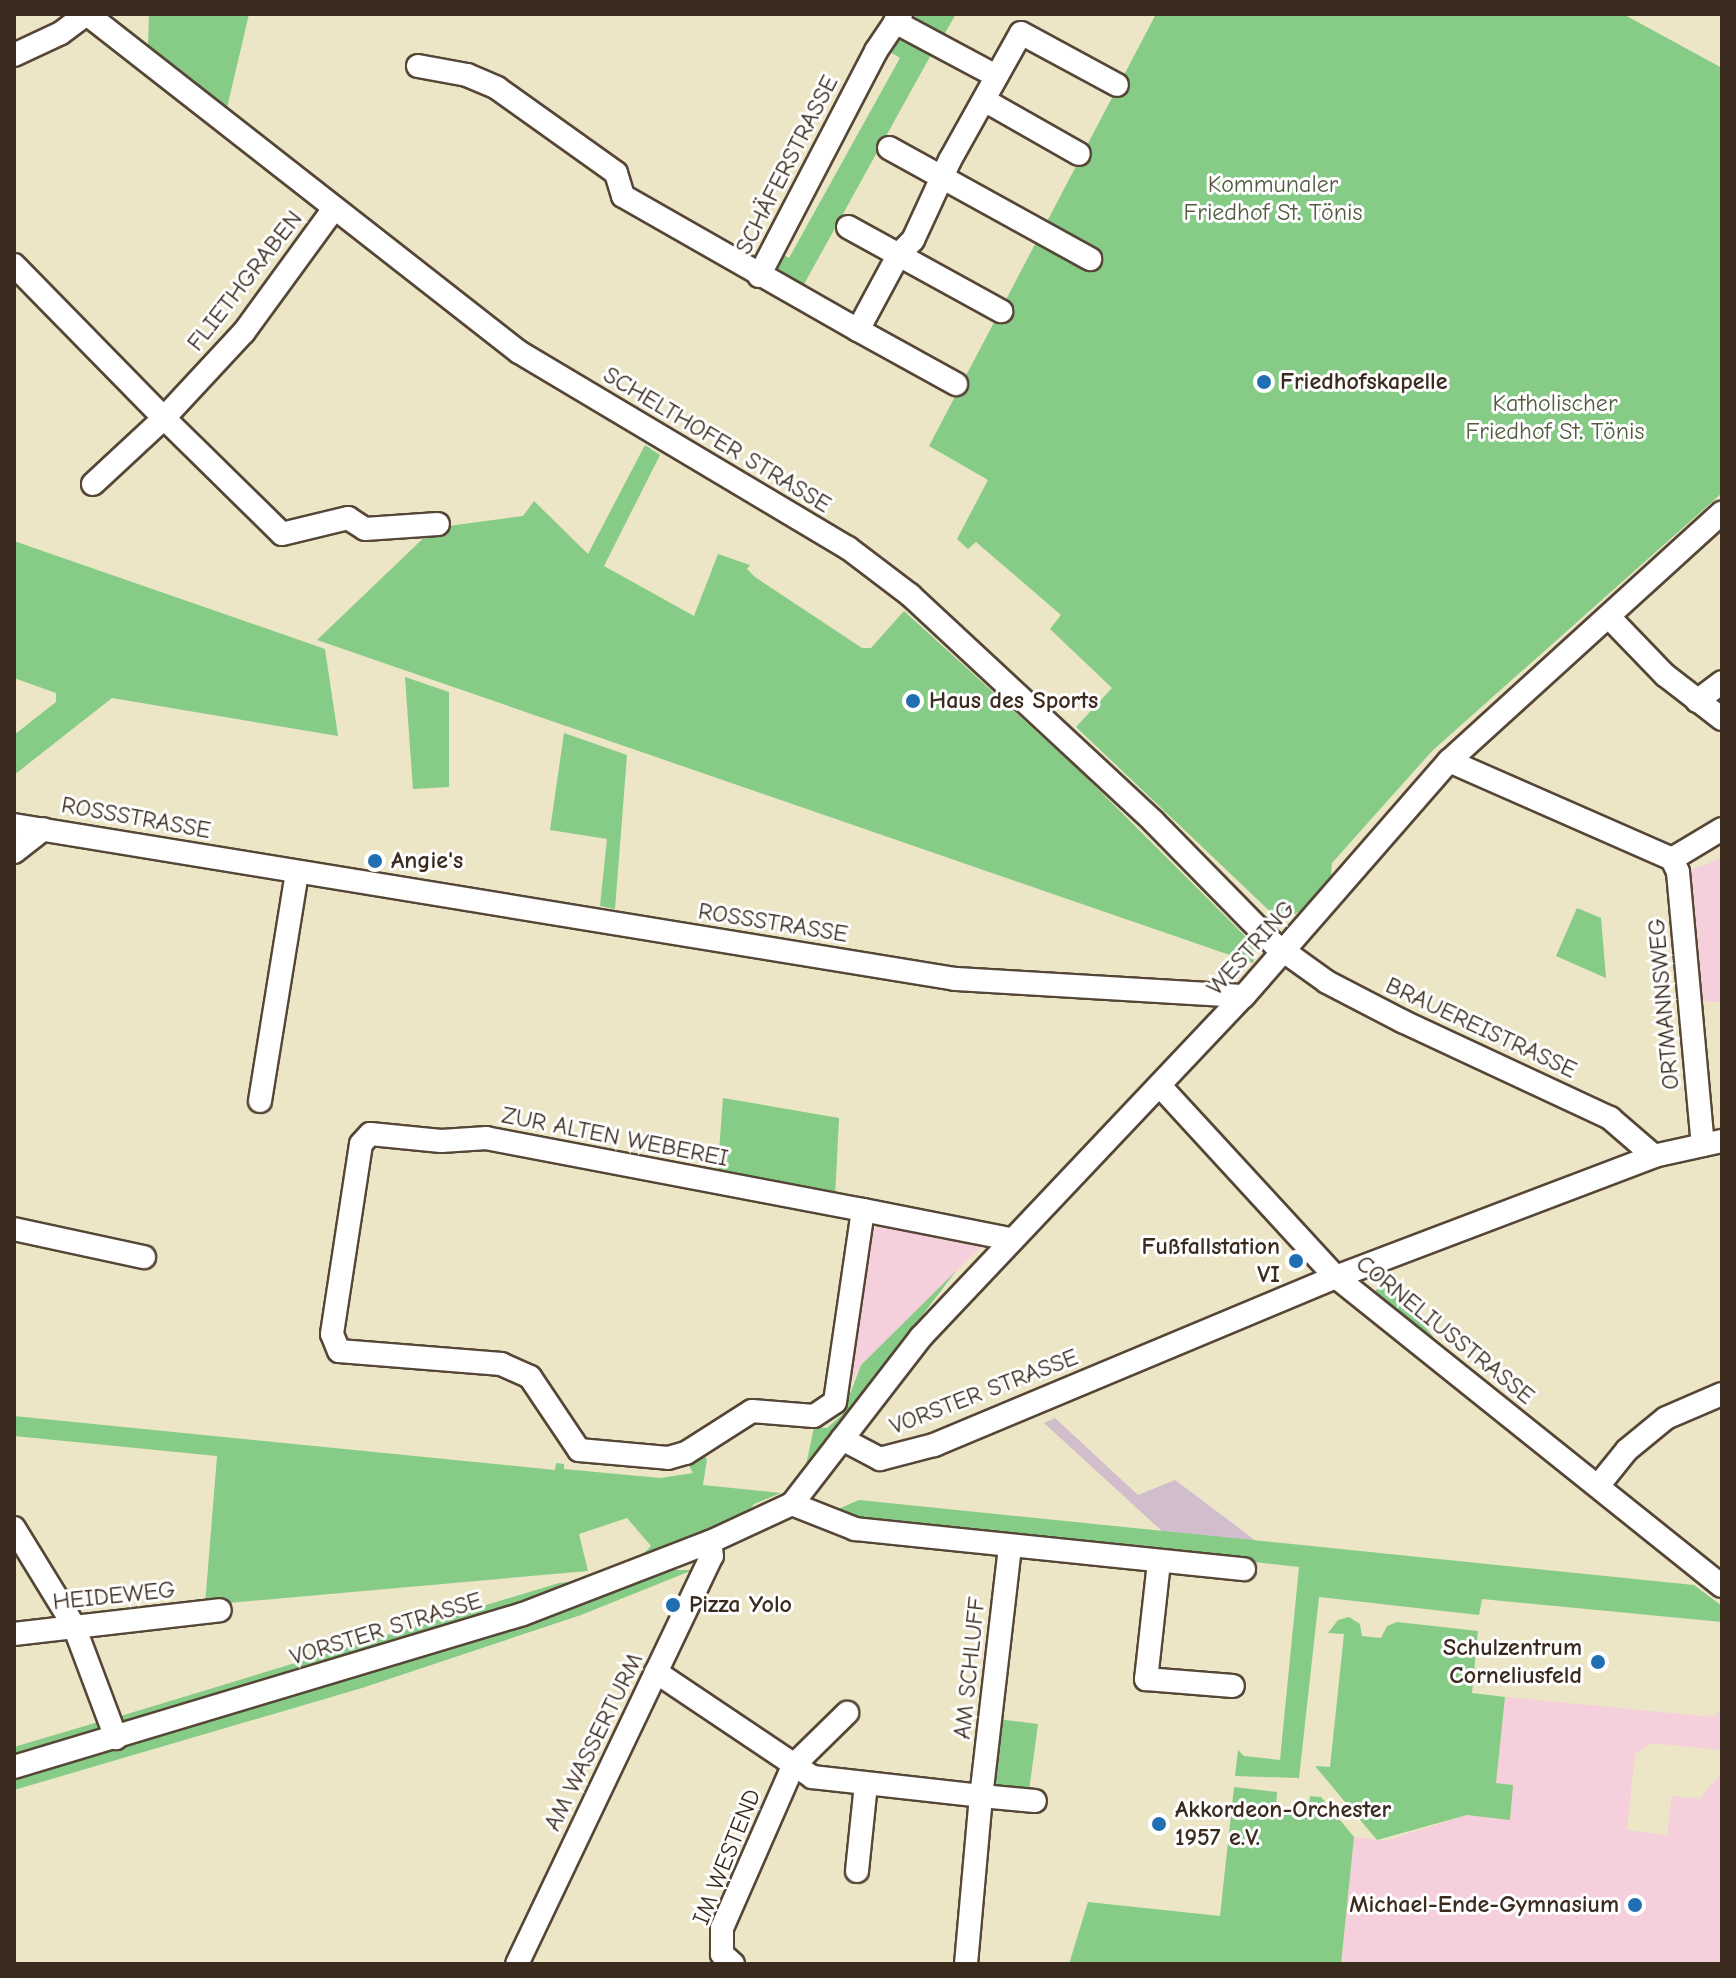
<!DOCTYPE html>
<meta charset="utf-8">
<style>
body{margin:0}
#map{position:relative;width:1736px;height:1978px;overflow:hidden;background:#ece5c6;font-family:"Comic Neue",sans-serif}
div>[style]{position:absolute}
.built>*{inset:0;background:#f5cfdb}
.industrial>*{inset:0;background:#d1bdcc}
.green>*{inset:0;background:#86cc87}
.roads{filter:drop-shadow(2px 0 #564637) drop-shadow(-2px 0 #564637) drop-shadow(0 2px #564637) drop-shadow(0 -2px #564637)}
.minor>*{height:22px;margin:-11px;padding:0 11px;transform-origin:11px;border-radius:11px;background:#fff}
.dots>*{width:22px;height:22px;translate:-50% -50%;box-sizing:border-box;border:4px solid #fff;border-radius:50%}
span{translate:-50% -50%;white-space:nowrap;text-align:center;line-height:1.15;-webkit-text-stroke:6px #fff;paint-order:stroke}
.street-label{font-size:24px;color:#3b2a1e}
.park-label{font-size:24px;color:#525b3e}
.poi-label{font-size:24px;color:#3b2a1e;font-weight:700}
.left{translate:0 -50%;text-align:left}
.right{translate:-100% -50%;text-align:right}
.frame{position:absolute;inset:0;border:16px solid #3b2a1e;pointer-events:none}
</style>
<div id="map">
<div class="built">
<div style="clip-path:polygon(1722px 858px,1722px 1002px,1694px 1001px,1683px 873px)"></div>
<div style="clip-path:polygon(881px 1223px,987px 1241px,861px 1365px,847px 1392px,874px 1229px)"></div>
<div style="clip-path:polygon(1505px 1697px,1712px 1717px,1722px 1710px,1722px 1750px,1651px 1743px,1635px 1754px,1627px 1830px,1667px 1835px,1672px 1796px,1700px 1799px,1722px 1772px,1722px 1964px,1341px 1964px,1354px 1837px,1385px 1841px,1467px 1815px,1496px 1783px)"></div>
</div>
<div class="industrial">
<div style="clip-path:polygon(1055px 1418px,1138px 1495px,1175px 1480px,1256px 1541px,1163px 1532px,1044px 1423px)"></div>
</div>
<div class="green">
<div style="clip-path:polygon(149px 14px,249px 14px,227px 108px,148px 45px)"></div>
<div style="clip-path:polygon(914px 14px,956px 14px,942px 38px,920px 27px)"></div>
<div style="clip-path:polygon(1156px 14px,1623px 14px,1722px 68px,1722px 493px,1432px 751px,1332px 863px,1331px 876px,1305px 908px,1292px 916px,1276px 917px,1076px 727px,1112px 688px,1050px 629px,1061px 615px,976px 542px,968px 549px,957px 539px,988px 480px,929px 446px)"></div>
<div style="clip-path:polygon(899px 39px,932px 53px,803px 286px,773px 265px,777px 251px,789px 258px,900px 58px,887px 50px)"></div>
<div style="clip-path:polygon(645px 445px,660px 455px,604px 566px,694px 616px,718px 554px,750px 565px,747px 569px,755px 577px,862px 648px,871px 648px,904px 611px,1084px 775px,1246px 937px,1256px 953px,1253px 963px,317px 640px,434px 528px,523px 516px,534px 501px,588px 554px)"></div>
<div style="clip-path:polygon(14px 541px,325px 649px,338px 736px,112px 698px,14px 775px,14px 735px,56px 702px,56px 693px,14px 678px)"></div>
<div style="clip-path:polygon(405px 677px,449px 692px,449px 787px,413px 789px)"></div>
<div style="clip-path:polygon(564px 733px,627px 755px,615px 909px,600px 906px,607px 839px,550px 830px)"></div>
<div style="clip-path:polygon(1577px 908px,1601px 918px,1606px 978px,1556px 956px)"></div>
<div style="clip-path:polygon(723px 1098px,839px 1118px,835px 1198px,717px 1179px)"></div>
<div style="clip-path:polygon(956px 1271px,883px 1367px,834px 1443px,804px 1475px,814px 1427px,827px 1428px,842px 1415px,861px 1365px)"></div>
<div style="clip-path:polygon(1388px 1279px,1441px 1347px,1447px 1351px,1441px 1354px,1373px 1293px)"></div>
<div style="clip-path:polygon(14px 1416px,555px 1470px,556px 1463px,564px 1464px,564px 1469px,660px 1478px,693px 1473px,687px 1462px,701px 1453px,707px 1459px,703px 1485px,781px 1493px,754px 1504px,741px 1522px,629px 1568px,651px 1546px,627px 1518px,579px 1534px,588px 1571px,205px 1605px,217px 1456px,14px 1436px)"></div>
<div style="clip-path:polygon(859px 1500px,1694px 1585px,1722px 1606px,1722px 1622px,1482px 1599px,1479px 1615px,1319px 1597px,1299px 1778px,1235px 1776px,1238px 1750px,1244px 1756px,1280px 1760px,1299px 1567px,844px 1516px,838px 1509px)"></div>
<div style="clip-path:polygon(673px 1570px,693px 1570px,581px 1615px,362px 1688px,14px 1790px,14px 1774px,550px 1615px)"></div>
<div style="clip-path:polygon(597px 1579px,519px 1608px,124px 1724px,114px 1718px,559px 1583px)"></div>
<div style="clip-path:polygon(1349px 1617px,1360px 1624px,1362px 1636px,1381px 1638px,1387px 1626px,1397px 1622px,1478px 1631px,1472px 1693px,1505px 1697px,1496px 1783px,1513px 1785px,1510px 1820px,1467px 1815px,1377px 1840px,1315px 1766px,1330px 1767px,1344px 1634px,1328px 1633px,1338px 1620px)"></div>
<div style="clip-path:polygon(997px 1719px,1038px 1724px,1029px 1791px,995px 1788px)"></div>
<div style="clip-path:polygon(105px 1720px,100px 1732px,14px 1757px,14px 1747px)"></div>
<div style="clip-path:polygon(1234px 1787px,1277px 1792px,1276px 1809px,1308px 1812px,1310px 1796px,1321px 1797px,1354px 1837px,1341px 1964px,1069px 1964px,1088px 1902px,1220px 1916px)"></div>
</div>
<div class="roads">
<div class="minor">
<div style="left:87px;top:14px;width:549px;rotate:38.04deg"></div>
<div style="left:519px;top:352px;width:383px;rotate:30.8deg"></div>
<div style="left:848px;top:548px;width:78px;rotate:37.2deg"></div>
<div style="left:910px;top:595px;width:332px;rotate:42.9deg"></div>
<div style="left:1153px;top:821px;width:173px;rotate:45.5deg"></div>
<div style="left:1274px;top:944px;width:65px;rotate:35.6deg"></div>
<div style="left:1327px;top:982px;width:85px;rotate:27.5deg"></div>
<div style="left:1402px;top:1021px;width:230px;rotate:25deg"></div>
<div style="left:1610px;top:1118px;width:58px;rotate:40.8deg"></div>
<div style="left:895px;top:22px;width:115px;rotate:28.1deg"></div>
<div style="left:14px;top:55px;width:52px;rotate:-25.1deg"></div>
<div style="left:61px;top:33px;width:31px;rotate:-37deg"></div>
<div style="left:418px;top:66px;width:50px;rotate:10.4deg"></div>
<div style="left:467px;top:75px;width:33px;rotate:23deg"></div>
<div style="left:497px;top:88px;width:146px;rotate:35.5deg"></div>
<div style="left:616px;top:173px;width:24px;rotate:73deg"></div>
<div style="left:623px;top:196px;width:271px;rotate:29.7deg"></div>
<div style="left:858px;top:330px;width:86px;rotate:-61.7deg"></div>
<div style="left:899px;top:254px;width:20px;rotate:-45deg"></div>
<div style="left:913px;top:240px;width:88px;rotate:-65.2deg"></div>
<div style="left:950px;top:160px;width:145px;rotate:-60.8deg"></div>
<div style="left:1021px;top:33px;width:109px;rotate:28.4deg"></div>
<div style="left:984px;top:100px;width:109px;rotate:29.6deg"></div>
<div style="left:889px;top:148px;width:230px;rotate:28.9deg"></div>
<div style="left:848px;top:227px;width:175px;rotate:28.8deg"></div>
<div style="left:14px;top:265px;width:214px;rotate:45.6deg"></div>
<div style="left:164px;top:418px;width:117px;rotate:-47.1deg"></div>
<div style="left:244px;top:332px;width:151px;rotate:-53.9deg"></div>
<div style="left:759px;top:276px;width:254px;rotate:-62.5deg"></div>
<div style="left:876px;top:51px;width:45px;rotate:-56deg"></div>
<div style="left:858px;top:330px;width:112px;rotate:28.9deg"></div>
<div style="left:93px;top:484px;width:97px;rotate:-42.9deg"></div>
<div style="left:164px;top:418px;width:165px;rotate:44.5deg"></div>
<div style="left:282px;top:534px;width:68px;rotate:-13.6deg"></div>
<div style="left:348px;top:518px;width:20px;rotate:33deg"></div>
<div style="left:365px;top:529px;width:73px;rotate:-3.9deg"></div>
<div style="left:1609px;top:617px;width:81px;rotate:46deg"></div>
<div style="left:1665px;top:675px;width:72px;rotate:37.7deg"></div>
<div style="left:1697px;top:701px;width:31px;rotate:-37deg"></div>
<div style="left:1449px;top:761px;width:244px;rotate:23.7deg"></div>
<div style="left:1672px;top:859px;width:14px;rotate:65deg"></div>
<div style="left:1678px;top:872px;width:274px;rotate:84.8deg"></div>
<div style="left:14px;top:825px;width:954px;rotate:9.29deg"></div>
<div style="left:955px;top:979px;width:289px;rotate:3.4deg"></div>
<div style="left:14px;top:852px;width:37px;rotate:-38deg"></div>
<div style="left:1672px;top:859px;width:58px;rotate:-31deg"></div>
<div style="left:1161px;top:1087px;width:258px;rotate:47.4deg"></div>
<div style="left:1336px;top:1277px;width:494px;rotate:38.7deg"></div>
<div style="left:260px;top:1101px;width:232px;rotate:-80.8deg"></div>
<div style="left:863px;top:1210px;width:383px;rotate:-169.2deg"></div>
<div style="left:487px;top:1138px;width:46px;rotate:176.3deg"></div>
<div style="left:441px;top:1141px;width:71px;rotate:-174.4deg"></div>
<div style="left:370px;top:1134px;width:13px;rotate:132deg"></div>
<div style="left:361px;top:1144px;width:192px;rotate:98.7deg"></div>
<div style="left:332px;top:1334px;width:18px;rotate:68deg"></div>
<div style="left:339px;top:1351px;width:163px;rotate:4.6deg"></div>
<div style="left:501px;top:1364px;width:32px;rotate:24deg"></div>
<div style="left:530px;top:1377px;width:88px;rotate:56.1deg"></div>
<div style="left:579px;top:1450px;width:89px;rotate:5.1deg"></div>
<div style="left:668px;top:1458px;width:19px;rotate:-16deg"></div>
<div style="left:686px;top:1453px;width:78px;rotate:-32.5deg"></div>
<div style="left:752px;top:1411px;width:62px;rotate:4.6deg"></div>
<div style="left:814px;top:1416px;width:25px;rotate:-34deg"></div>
<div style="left:835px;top:1402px;width:194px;rotate:-81.7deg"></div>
<div style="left:863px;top:1210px;width:149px;rotate:11.2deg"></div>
<div style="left:14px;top:1229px;width:133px;rotate:12.2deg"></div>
<div style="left:842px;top:1439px;width:43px;rotate:27.8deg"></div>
<div style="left:880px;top:1459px;width:56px;rotate:-14.5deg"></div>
<div style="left:934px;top:1445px;width:436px;rotate:-22.7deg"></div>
<div style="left:1336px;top:1277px;width:340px;rotate:-20.8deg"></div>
<div style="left:1654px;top:1156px;width:70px;rotate:-12.4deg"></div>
<div style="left:1598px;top:1486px;width:46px;rotate:-51.1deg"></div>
<div style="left:1627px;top:1450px;width:50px;rotate:-39.4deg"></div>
<div style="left:1666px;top:1418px;width:61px;rotate:-23.2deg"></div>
<div style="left:792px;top:1504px;width:68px;rotate:21.6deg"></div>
<div style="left:855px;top:1529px;width:391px;rotate:5.9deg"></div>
<div style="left:14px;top:1528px;width:115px;rotate:58.5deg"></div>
<div style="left:74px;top:1626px;width:120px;rotate:69.4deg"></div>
<div style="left:1010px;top:1547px;width:251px;rotate:96.6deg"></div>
<div style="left:981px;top:1796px;width:54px;rotate:5.3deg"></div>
<div style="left:1159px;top:1562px;width:118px;rotate:96.3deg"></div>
<div style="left:1146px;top:1679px;width:87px;rotate:4.6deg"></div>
<div style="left:14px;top:1634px;width:207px;rotate:-6.6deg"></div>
<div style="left:656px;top:1672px;width:188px;rotate:33.9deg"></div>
<div style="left:812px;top:1777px;width:170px;rotate:6.4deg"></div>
<div style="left:981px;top:1796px;width:169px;rotate:95.1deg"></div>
<div style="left:14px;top:1767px;width:531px;rotate:-16.73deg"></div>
<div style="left:523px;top:1614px;width:200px;rotate:-21.1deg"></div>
<div style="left:710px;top:1542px;width:90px;rotate:-24.9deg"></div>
<div style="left:792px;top:1504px;width:211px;rotate:-52.3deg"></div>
<div style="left:921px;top:1337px;width:470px;rotate:-46.6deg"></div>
<div style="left:1244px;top:996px;width:312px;rotate:-48.9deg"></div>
<div style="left:1449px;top:761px;width:369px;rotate:-42.3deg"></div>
<div style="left:857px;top:1871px;width:87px;rotate:-84.1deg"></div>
<div style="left:517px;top:1964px;width:452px;rotate:-64.5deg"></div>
<div style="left:712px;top:1556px;width:14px;rotate:-98deg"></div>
<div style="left:733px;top:1964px;width:15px;rotate:-138deg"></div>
<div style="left:722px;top:1954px;width:26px;rotate:-90deg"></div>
<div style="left:722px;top:1928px;width:177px;rotate:-66.3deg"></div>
<div style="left:793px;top:1766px;width:76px;rotate:-44.5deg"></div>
</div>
</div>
<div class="dots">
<div style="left:1264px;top:382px;background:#1f6fb2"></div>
<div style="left:913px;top:701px;background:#1f6fb2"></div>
<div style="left:375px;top:861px;background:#1f6fb2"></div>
<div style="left:1296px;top:1261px;background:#1f6fb2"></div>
<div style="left:673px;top:1605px;background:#1f6fb2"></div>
<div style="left:1598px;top:1662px;background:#1f6fb2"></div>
<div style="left:1159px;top:1824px;background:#1f6fb2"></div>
<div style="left:1635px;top:1905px;background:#1f6fb2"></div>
</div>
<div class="street-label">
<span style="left:787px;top:165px;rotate:-63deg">SCHÄFERSTRASSE</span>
<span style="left:245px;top:281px;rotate:-52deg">FLIETHGRABEN</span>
<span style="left:717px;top:440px;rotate:31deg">SCHELTHOFER STRASSE</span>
<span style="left:136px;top:818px;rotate:10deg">ROSSSTRASSE</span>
<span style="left:773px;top:923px;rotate:9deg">ROSSSTRASSE</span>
<span style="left:1251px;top:948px;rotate:-48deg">WESTRING</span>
<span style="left:1664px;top:1004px;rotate:-95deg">ORTMANNSWEG</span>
<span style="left:1481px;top:1028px;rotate:25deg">BRAUEREISTRASSE</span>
<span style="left:615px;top:1137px;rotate:11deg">ZUR ALTEN WEBEREI</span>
<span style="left:1445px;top:1330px;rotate:39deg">CORNELIUSSTRASSE</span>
<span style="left:984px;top:1392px;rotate:-21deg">VORSTER STRASSE</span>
<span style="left:114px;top:1596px;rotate:-6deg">HEIDEWEG</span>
<span style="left:386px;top:1629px;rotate:-17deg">VORSTER STRASSE</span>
<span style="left:970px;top:1668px;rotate:-84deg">AM SCHLUFF</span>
<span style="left:594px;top:1742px;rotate:-64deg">AM WASSERTURM</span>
<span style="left:727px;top:1857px;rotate:-68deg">IM WESTEND</span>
</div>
<div class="park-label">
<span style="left:1273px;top:199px">Kommunaler<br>Friedhof St. Tönis</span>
<span style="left:1555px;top:418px">Katholischer<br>Friedhof St. Tönis</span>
</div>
<div class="poi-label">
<span class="left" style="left:1280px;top:382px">Friedhofskapelle</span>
<span class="left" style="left:929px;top:701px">Haus des Sports</span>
<span class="left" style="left:391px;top:861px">Angie's</span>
<span class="right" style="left:1280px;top:1261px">Fußfallstation<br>VI</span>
<span class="left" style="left:689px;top:1605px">Pizza Yolo</span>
<span class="right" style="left:1582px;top:1662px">Schulzentrum<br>Corneliusfeld</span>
<span class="left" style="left:1175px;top:1824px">Akkordeon-Orchester<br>1957 e.V.</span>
<span class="right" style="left:1619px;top:1905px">Michael-Ende-Gymnasium</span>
</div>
<div class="frame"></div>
</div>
